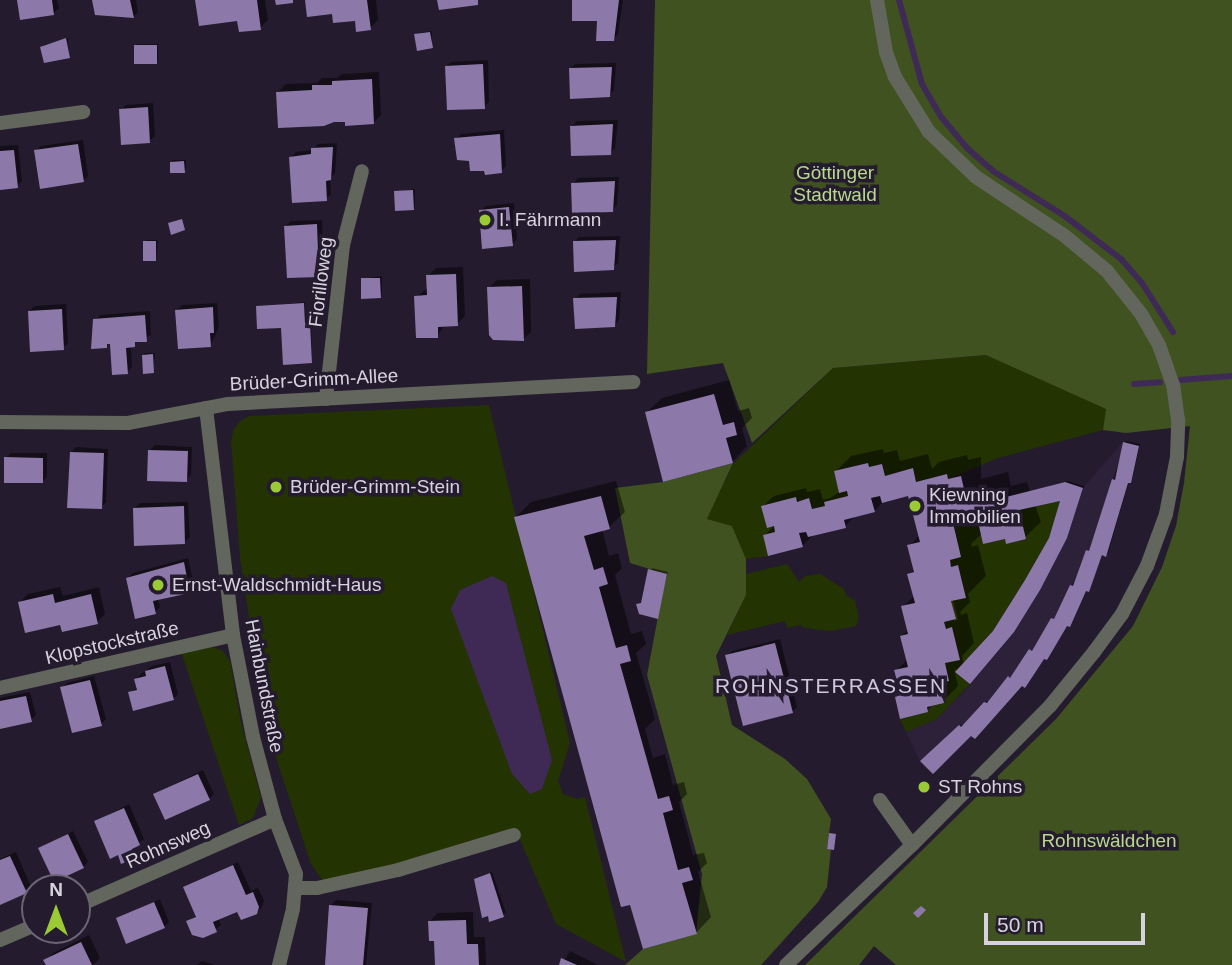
<!DOCTYPE html>
<meta charset="utf-8">
<style>
body{margin:0}
#map{position:relative;width:1232px;height:965px;overflow:hidden;background:#241c2e;font-family:Arial,sans-serif}
div>[style]{position:absolute}
.built>*{inset:0;background:#2c2139}
.green>*{inset:0;background:#233301}
.forest>*{inset:0;background:#405220}
.water>*{inset:0;background:#3e2a55}
.shadow>*{inset:0;background:#0007}
.stream>*{height:6px;margin:-3px;padding:0 3px;transform-origin:3px;border-radius:3px;background:#3e2a55}
.building>*{inset:0;background:#8d78aa}
.minor>*{height:14px;margin:-7px;padding:0 7px;transform-origin:7px;border-radius:7px;background:#62665c}
.tertiary>*{height:14px;margin:-7px;padding:0 7px;transform-origin:7px;border-radius:7px;background:#62665c}
.dots>*{width:19px;height:19px;translate:-50% -50%;box-sizing:border-box;border:4px solid #241c2e;border-radius:50%}
span{translate:-50% -50%;white-space:nowrap;text-align:center;line-height:1.15;-webkit-text-stroke:7px #241c2e;paint-order:stroke}
.park-label{font-size:19px;color:#b9d98b}
.poi-label{font-size:19px;color:#d7d3de}
.left{translate:0 -50%;text-align:left}
.street-label{font-size:19px;color:#d7d3de}
.neighbourhood-label{font-size:21px;color:#d0c6de;letter-spacing:2px}
.north{position:absolute;left:21px;top:874px;width:70px;height:70px;box-sizing:border-box;background:#241c2e;border:2px solid #6c6574;border-radius:50%;rotate:0deg;font-size:19px;font-weight:700;line-height:28px;text-align:center;color:#d7d3de}
.north::after{content:'';display:block;margin:auto;width:24px;height:32px;background:#9acb35;clip-path:polygon(50% 0,100% 100%,50% 72%,0 100%)}
.scale{position:absolute;left:984px;top:913px;width:161px;height:32px;box-sizing:border-box;border:4px solid #d7d3de;border-top:0;padding-left:9px;font-size:21px;line-height:24px;white-space:nowrap;color:#d7d3de;-webkit-text-stroke:5px #241c2e;paint-order:stroke}
</style>
<div id="map">
<div class="built">
<div style="clip-path:polygon(1123px 442px,1139px 446px,1131px 483px,1128px 483px,1106px 557px,1102px 556px,1089px 592px,1086px 591px,1070px 627px,1067px 626px,1025px 688px,1022px 686px,975px 739px,970px 736px,933px 774px,920px 761px,906px 732px,937px 719px,970px 685px,955px 672px,1059px 502px,1016px 511px,1065px 482px,1083px 488px)"></div>
</div>
<div class="green">
<div style="clip-path:polygon(987px 355px,1107px 409px,1103px 430px,998px 458px,948px 479px,946px 474px,916px 482px,913px 469px,885px 476px,882px 464px,869px 467px,867px 463px,834px 471px,839px 492px,847px 491px,848px 496px,824px 502px,825px 506px,812px 509px,809px 499px,761px 506px,767px 527px,774px 526px,775px 532px,763px 535px,768px 556px,746px 559px,732px 526px,707px 519px,733px 464px,833px 368px)"></div>
<div style="clip-path:polygon(489px 405px,570px 743px,558px 781px,563px 794px,577px 799px,585px 797px,626px 962px,556px 924px,515px 828px,398px 865px,322px 880px,311px 864px,277px 761px,254px 651px,240px 558px,231px 442px,233px 431px,239px 422px,249px 416px)"></div>
<div style="clip-path:polygon(1060px 501px,1049px 538px,1025px 580px,993px 631px,956px 672px,970px 684px,937px 719px,906px 732px,900px 719px,928px 712px,939px 683px,949px 680px,945px 663px,960px 660px,952px 628px,946px 629px,944px 622px,955px 619px,951px 601px,966px 598px,958px 565px,951px 567px,950px 560px,953px 523px,977px 517px,983px 544px,1005px 539px,1007px 544px,1026px 539px,1019px 510px)"></div>
<div style="clip-path:polygon(787px 564px,799px 582px,805px 576px,820px 574px,844px 589px,846px 595px,855px 601px,859px 617px,856px 626px,831px 631px,804px 628px,801px 625px,787px 628px,785px 621px,727px 635px,746px 595px,746px 574px)"></div>
<div style="clip-path:polygon(207px 646px,222px 650px,230px 661px,241px 722px,261px 798px,253px 818px,239px 825px,181px 652px)"></div>
</div>
<div class="forest">
<div style="clip-path:polygon(655px 0,1232px 0,1232px 965px,896px 965px,874px 946px,859px 965px,805px 965px,1056px 719px,1133px 626px,1162px 567px,1176px 526px,1184px 483px,1190px 426px,1126px 433px,1103px 430px,1106px 409px,986px 355px,833px 368px,752px 443px,723px 363px,647px 374px)"></div>
<div style="clip-path:polygon(733px 463px,707px 519px,732px 526px,746px 559px,746px 595px,716px 656px,732px 725px,785px 759px,807px 779px,831px 819px,827px 848px,831px 849px,827px 887px,818px 902px,761px 965px,625px 965px,643px 949px,696px 934px,702px 874px,647px 675px,666px 574px,630px 563px,615px 488px,663px 482px)"></div>
</div>
<div class="water">
<div style="clip-path:polygon(492px 576px,506px 583px,552px 760px,542px 789px,530px 794px,512px 774px,451px 609px,460px 590px)"></div>
</div>
<div class="shadow">
<div style="clip-path:polygon(19px 0,57px 0,59px 8px,54px 13px)"></div>
<div style="clip-path:polygon(94px 0,136px 0,138px 12px,133px 17px)"></div>
<div style="clip-path:polygon(197px 0,265px 0,268px 20px,260px 28px)"></div>
<div style="clip-path:polygon(306px 0,376px 0,378px 20px,370px 28px,356px 19px)"></div>
<div style="clip-path:polygon(574px 0,623px 0,618px 34px,613px 39px,598px 20px)"></div>
<div style="clip-path:polygon(432px 31px,432px 47px,416px 35px,418px 33px)"></div>
<div style="clip-path:polygon(68px 38px,69px 56px,42px 47px,44px 45px)"></div>
<div style="clip-path:polygon(137px 44px,158px 44px,158px 60px,156px 62px,135px 46px)"></div>
<div style="clip-path:polygon(488px 60px,489px 102px,484px 107px,446px 67px,451px 62px)"></div>
<div style="clip-path:polygon(616px 63px,614px 90px,609px 96px,570px 69px,575px 64px)"></div>
<div style="clip-path:polygon(379px 72px,381px 115px,373px 123px,278px 92px,286px 84px,317px 83px,322px 78px,337px 78px,342px 74px)"></div>
<div style="clip-path:polygon(153px 103px,155px 136px,149px 141px,121px 110px,126px 105px)"></div>
<div style="clip-path:polygon(618px 120px,615px 148px,610px 153px,572px 126px,577px 121px)"></div>
<div style="clip-path:polygon(504px 130px,506px 166px,501px 171px,471px 159px,456px 139px,461px 134px)"></div>
<div style="clip-path:polygon(83px 140px,88px 176px,83px 181px,36px 151px,41px 146px)"></div>
<div style="clip-path:polygon(337px 143px,335px 173px,330px 178px,331px 194px,326px 199px,291px 157px,296px 152px,313px 150px,318px 144px)"></div>
<div style="clip-path:polygon(18px 145px,22px 181px,17px 186px,0 188px,0 146px)"></div>
<div style="clip-path:polygon(173px 160px,186px 160px,186px 169px,184px 171px,171px 163px)"></div>
<div style="clip-path:polygon(619px 177px,617px 205px,612px 210px,573px 184px,578px 178px)"></div>
<div style="clip-path:polygon(415px 189px,415px 207px,413px 209px,396px 192px)"></div>
<div style="clip-path:polygon(514px 203px,517px 239px,512px 244px,480px 211px,486px 206px)"></div>
<div style="clip-path:polygon(322px 220px,324px 270px,319px 275px,286px 226px,291px 221px)"></div>
<div style="clip-path:polygon(620px 236px,618px 263px,613px 268px,574px 242px,579px 237px)"></div>
<div style="clip-path:polygon(147px 240px,158px 240px,156px 260px,145px 242px)"></div>
<div style="clip-path:polygon(463px 267px,465px 316px,457px 324px,445px 325px,437px 336px,416px 297px,428px 288px,428px 276px,436px 268px)"></div>
<div style="clip-path:polygon(382px 276px,382px 295px,380px 297px,362px 279px)"></div>
<div style="clip-path:polygon(530px 279px,531px 332px,523px 339px,489px 288px,497px 280px)"></div>
<div style="clip-path:polygon(621px 292px,619px 320px,614px 326px,575px 299px,580px 294px)"></div>
<div style="clip-path:polygon(305px 302px,306px 322px,311px 321px,312px 362px,283px 326px,258px 307px)"></div>
<div style="clip-path:polygon(217px 303px,219px 327px,210px 346px,177px 310px,182px 305px)"></div>
<div style="clip-path:polygon(66px 304px,68px 343px,63px 348px,29px 312px,34px 306px)"></div>
<div style="clip-path:polygon(150px 311px,151px 335px,131px 345px,132px 367px,127px 372px,112px 340px,106px 346px,95px 320px,100px 315px)"></div>
<div style="clip-path:polygon(145px 353px,155px 353px,153px 371px,143px 355px)"></div>
<div style="clip-path:polygon(729px 380px,738px 411px,749px 408px,752px 418px,742px 428px,747px 446px,732px 462px,646px 413px,662px 398px)"></div>
<div style="clip-path:polygon(1126px 441px,1140px 444px,1132px 480px,1129px 481px,1108px 553px,1103px 554px,1090px 588px,1086px 589px,1045px 657px,1022px 683px,971px 733px,923px 761px,962px 724px,964px 726px,987px 701px,989px 703px,1009px 677px,1013px 677px,1031px 650px,1035px 650px,1056px 618px,1090px 549px)"></div>
<div style="clip-path:polygon(155px 445px,192px 447px,191px 475px,186px 480px,150px 450px)"></div>
<div style="clip-path:polygon(76px 447px,108px 449px,106px 502px,101px 507px,71px 452px)"></div>
<div style="clip-path:polygon(evenodd,883px 449px,884px 453px,897px 450px,900px 461px,928px 454px,932px 469px,939px 462px,967px 455px,968px 460px,981px 457px,981px 479px,1008px 472px,1011px 486px,1027px 482px,1030px 491px,1068px 481px,1084px 486px,1068px 535px,1016px 628px,970px 682px,954px 668px,958px 686px,943px 701px,934px 704px,927px 710px,897px 698px,902px 692px,896px 671px,908px 659px,902px 636px,908px 630px,903px 607px,915px 595px,909px 574px,915px 569px,909px 546px,920px 535px,914px 493px,884px 501px,874px 511px,856px 515px,845px 526px,813px 535px,802px 546px,765px 535px,777px 523px,763px 506px,774px 496px,806px 488px,807px 492px,820px 489px,823px 500px,830px 498px,841px 491px,836px 471px,851px 456px,883px 449px,1062px 499px,1050px 539px,994px 632px,964px 665px,962px 656px,974px 643px,967px 613px,961px 615px,960px 612px,970px 602px,968px 594px,986px 576px,978px 545px,972px 547px,971px 544px,982px 533px,1025px 537px,1041px 522px,1035px 505px,1062px 499px,883px 449px,949px 600px,953px 600px,958px 620px,954px 621px,949px 600px)"></div>
<div style="clip-path:polygon(11px 453px,47px 453px,47px 477px,42px 482px,6px 458px)"></div>
<div style="clip-path:polygon(616px 481px,625px 512px,609px 527px,602px 529px,609px 556px,618px 553px,622px 568px,615px 575px,631px 634px,642px 631px,646px 644px,636px 653px,655px 719px,645px 729px,653px 758px,665px 754px,673px 785px,684px 782px,687px 794px,679px 802px,693px 855px,704px 853px,707px 863px,698px 872px,711px 917px,696px 933px,516px 517px,531px 502px)"></div>
<div style="clip-path:polygon(188px 502px,190px 537px,185px 542px,135px 508px,140px 503px)"></div>
<div style="clip-path:polygon(188px 558px,194px 586px,189px 591px,158px 598px,160px 607px,155px 612px,128px 578px,133px 573px)"></div>
<div style="clip-path:polygon(652px 568px,668px 572px,657px 617px,638px 604px,643px 602px)"></div>
<div style="clip-path:polygon(60px 587px,63px 596px,99px 587px,105px 614px,97px 622px,61px 623px,20px 602px,28px 594px)"></div>
<div style="clip-path:polygon(780px 639px,797px 707px,792px 712px,727px 656px,732px 651px)"></div>
<div style="clip-path:polygon(170px 662px,178px 694px,173px 699px,130px 693px,138px 687px,136px 679px,141px 674px,152px 666px)"></div>
<div style="clip-path:polygon(94px 676px,106px 719px,101px 724px,62px 688px,67px 683px)"></div>
<div style="clip-path:polygon(30px 692px,36px 715px,31px 720px,0 727px,0 698px)"></div>
<div style="clip-path:polygon(203px 770px,214px 794px,209px 799px,155px 794px)"></div>
<div style="clip-path:polygon(129px 804px,144px 839px,133px 847px,135px 856px,118px 853px,96px 821px)"></div>
<div style="clip-path:polygon(73px 831px,88px 862px,83px 867px,40px 849px)"></div>
<div style="clip-path:polygon(16px 852px,31px 887px,0 903px,0 859px)"></div>
<div style="clip-path:polygon(238px 862px,251px 891px,258px 888px,264px 901px,262px 907px,256px 913px,238px 910px,218px 918px,221px 925px,215px 930px,188px 921px,197px 915px,185px 887px)"></div>
<div style="clip-path:polygon(492px 872px,506px 913px,490px 919px,475px 879px)"></div>
<div style="clip-path:polygon(160px 899px,169px 922px,164px 927px,118px 919px)"></div>
<div style="clip-path:polygon(336px 900px,372px 903px,366px 965px,326px 965px,331px 905px)"></div>
<div style="clip-path:polygon(473px 912px,474px 937px,485px 937px,486px 965px,437px 965px,436px 940px,430px 921px,438px 913px)"></div>
<div style="clip-path:polygon(89px 935px,100px 958px,93px 965px,48px 965px,45px 961px,53px 953px)"></div>
<div style="clip-path:polygon(570px 951px,598px 965px,561px 965px)"></div>
<div style="clip-path:polygon(202px 961px,215px 965px,197px 965px)"></div>
</div>
<div class="stream">
<div style="left:899px;top:0;width:87px;rotate:74.7deg"></div>
<div style="left:922px;top:84px;width:39px;rotate:60deg"></div>
<div style="left:942px;top:118px;width:40px;rotate:50deg"></div>
<div style="left:968px;top:149px;width:33px;rotate:41deg"></div>
<div style="left:993px;top:171px;width:86px;rotate:32.2deg"></div>
<div style="left:1066px;top:217px;width:69px;rotate:37.4deg"></div>
<div style="left:1121px;top:259px;width:32px;rotate:49deg"></div>
<div style="left:1142px;top:283px;width:58px;rotate:57.7deg"></div>
<div style="left:1180px;top:380px;width:52px;rotate:-4.4deg"></div>
<div style="left:1134px;top:384px;width:26px;rotate:-4deg"></div>
</div>
<div class="building">
<div style="clip-path:polygon(17px 0,52px 0,54px 15px,20px 20px)"></div>
<div style="clip-path:polygon(92px 0,130px 0,134px 18px,95px 15px)"></div>
<div style="clip-path:polygon(195px 0,257px 0,261px 30px,239px 32px,237px 21px,199px 26px)"></div>
<div style="clip-path:polygon(275px 0,293px 0,293px 3px,276px 5px)"></div>
<div style="clip-path:polygon(305px 0,367px 0,371px 30px,356px 32px,355px 21px,333px 23px,332px 14px,307px 17px)"></div>
<div style="clip-path:polygon(437px 0,478px 0,478px 5px,439px 10px)"></div>
<div style="clip-path:polygon(572px 0,619px 0,614px 41px,596px 41px,597px 21px,572px 21px)"></div>
<div style="clip-path:polygon(430px 32px,433px 48px,417px 51px,414px 34px)"></div>
<div style="clip-path:polygon(66px 38px,70px 58px,44px 63px,40px 47px)"></div>
<div style="clip-path:polygon(134px 45px,157px 45px,157px 64px,134px 64px)"></div>
<div style="clip-path:polygon(483px 64px,485px 109px,447px 110px,445px 66px)"></div>
<div style="clip-path:polygon(612px 67px,610px 97px,570px 99px,569px 68px)"></div>
<div style="clip-path:polygon(372px 79px,374px 124px,345px 126px,345px 122px,334px 122px,324px 126px,278px 128px,276px 92px,312px 90px,312px 85px,332px 85px,332px 81px)"></div>
<div style="clip-path:polygon(148px 107px,150px 143px,121px 145px,119px 109px)"></div>
<div style="clip-path:polygon(613px 124px,611px 155px,571px 156px,570px 126px)"></div>
<div style="clip-path:polygon(500px 134px,502px 173px,485px 175px,484px 171px,470px 171px,469px 161px,457px 160px,454px 138px)"></div>
<div style="clip-path:polygon(78px 144px,84px 182px,40px 189px,34px 150px)"></div>
<div style="clip-path:polygon(333px 147px,331px 180px,326px 181px,327px 201px,292px 203px,289px 157px,311px 154px,311px 148px)"></div>
<div style="clip-path:polygon(14px 150px,18px 188px,0 190px,0 151px)"></div>
<div style="clip-path:polygon(184px 161px,185px 173px,170px 173px,170px 162px)"></div>
<div style="clip-path:polygon(615px 181px,613px 212px,572px 213px,571px 183px)"></div>
<div style="clip-path:polygon(413px 190px,414px 210px,395px 211px,394px 191px)"></div>
<div style="clip-path:polygon(509px 207px,513px 246px,482px 249px,479px 210px)"></div>
<div style="clip-path:polygon(182px 219px,185px 230px,171px 235px,168px 223px)"></div>
<div style="clip-path:polygon(317px 224px,319px 277px,287px 278px,284px 226px)"></div>
<div style="clip-path:polygon(616px 240px,614px 270px,574px 272px,573px 241px)"></div>
<div style="clip-path:polygon(143px 241px,156px 241px,156px 261px,143px 261px)"></div>
<div style="clip-path:polygon(456px 274px,458px 326px,438px 327px,438px 338px,416px 338px,414px 296px,427px 295px,426px 275px)"></div>
<div style="clip-path:polygon(361px 278px,380px 278px,381px 298px,361px 299px)"></div>
<div style="clip-path:polygon(522px 286px,524px 341px,493px 340px,489px 335px,487px 287px)"></div>
<div style="clip-path:polygon(617px 297px,615px 327px,575px 329px,573px 298px)"></div>
<div style="clip-path:polygon(304px 303px,305px 323px,310px 323px,312px 363px,283px 365px,281px 328px,257px 329px,256px 306px)"></div>
<div style="clip-path:polygon(213px 307px,214px 333px,210px 333px,211px 347px,178px 349px,175px 310px)"></div>
<div style="clip-path:polygon(62px 309px,64px 350px,30px 352px,28px 311px)"></div>
<div style="clip-path:polygon(145px 315px,147px 342px,135px 342px,135px 347px,126px 348px,128px 374px,112px 375px,110px 344px,107px 344px,107px 348px,91px 349px,93px 319px)"></div>
<div style="clip-path:polygon(153px 354px,154px 373px,143px 374px,142px 355px)"></div>
<div style="clip-path:polygon(714px 394px,723px 425px,734px 422px,737px 435px,726px 438px,733px 463px,663px 482px,645px 412px)"></div>
<div style="clip-path:polygon(1123px 442px,1139px 446px,1131px 483px,1128px 483px,1106px 557px,1102px 555px,1089px 592px,1086px 591px,1070px 627px,1067px 626px,1047px 660px,1044px 659px,1025px 688px,1022px 686px,975px 739px,971px 736px,933px 774px,920px 761px,959px 725px,961px 727px,984px 702px,987px 703px,1008px 676px,1010px 678px,1029px 649px,1032px 651px,1051px 618px,1054px 619px,1070px 585px,1073px 586px,1086px 550px,1089px 551px,1112px 479px,1115px 480px)"></div>
<div style="clip-path:polygon(148px 450px,188px 451px,187px 482px,147px 481px)"></div>
<div style="clip-path:polygon(70px 452px,104px 453px,102px 509px,67px 508px)"></div>
<div style="clip-path:polygon(4px 457px,43px 458px,43px 483px,4px 483px)"></div>
<div style="clip-path:polygon(868px 463px,869px 467px,882px 464px,885px 476px,913px 468px,916px 482px,947px 474px,948px 479px,961px 476px,964px 489px,959px 491px,961px 498px,988px 492px,990px 501px,1065px 482px,1083px 488px,1067px 538px,1040px 590px,1014px 632px,970px 684px,955px 672px,993px 631px,1025px 580px,1049px 538px,1060px 501px,1019px 510px,1026px 539px,1006px 544px,1005px 539px,983px 544px,977px 517px,953px 523px,961px 557px,950px 560px,951px 567px,958px 565px,966px 598px,951px 601px,956px 619px,944px 622px,946px 629px,952px 627px,960px 660px,945px 663px,949px 681px,939px 683px,944px 703px,927px 707px,928px 712px,900px 719px,895px 697px,901px 695px,894px 670px,908px 667px,900px 636px,908px 634px,901px 606px,915px 603px,907px 574px,914px 572px,907px 545px,920px 542px,908px 496px,882px 503px,880px 496px,871px 498px,875px 512px,844px 520px,846px 528px,808px 537px,806px 532px,799px 533px,803px 547px,768px 556px,763px 535px,775px 532px,774px 526px,767px 528px,761px 506px,796px 497px,797px 502px,809px 498px,812px 509px,825px 506px,824px 502px,848px 496px,847px 491px,839px 493px,834px 471px)"></div>
<div style="clip-path:polygon(601px 496px,610px 529px,584px 536px,594px 570px,603px 567px,608px 584px,599px 587px,616px 648px,627px 645px,631px 661px,620px 664px,658px 799px,669px 796px,673px 810px,663px 813px,678px 870px,689px 867px,693px 880px,682px 883px,697px 934px,643px 949px,630px 905px,621px 907px,514px 517px)"></div>
<div style="clip-path:polygon(184px 506px,185px 544px,134px 546px,133px 508px)"></div>
<div style="clip-path:polygon(184px 562px,190px 593px,153px 601px,156px 614px,135px 619px,126px 578px)"></div>
<div style="clip-path:polygon(648px 569px,667px 574px,658px 619px,639px 614px,636px 604px,641px 603px)"></div>
<div style="clip-path:polygon(53px 594px,55px 603px,91px 594px,98px 624px,62px 632px,60px 625px,25px 633px,18px 602px)"></div>
<div style="clip-path:polygon(775px 643px,793px 713px,743px 726px,725px 655px)"></div>
<div style="clip-path:polygon(165px 666px,174px 700px,133px 711px,128px 692px,137px 690px,134px 679px,146px 676px,145px 671px)"></div>
<div style="clip-path:polygon(90px 680px,102px 726px,72px 733px,60px 687px)"></div>
<div style="clip-path:polygon(26px 696px,32px 722px,0 729px,0 701px)"></div>
<div style="clip-path:polygon(198px 774px,210px 800px,165px 820px,153px 794px)"></div>
<div style="clip-path:polygon(925px 782px,929px 786px,923px 792px,919px 788px)"></div>
<div style="clip-path:polygon(124px 808px,140px 845px,132px 849px,136px 858px,121px 864px,118px 855px,110px 859px,94px 821px)"></div>
<div style="clip-path:polygon(829px 833px,836px 834px,834px 850px,827px 849px)"></div>
<div style="clip-path:polygon(68px 834px,84px 868px,54px 882px,38px 848px)"></div>
<div style="clip-path:polygon(10px 856px,27px 893px,0 905px,0 860px)"></div>
<div style="clip-path:polygon(233px 865px,246px 895px,253px 892px,259px 907px,257px 914px,241px 920px,237px 912px,213px 922px,217px 932px,203px 938px,192px 935px,186px 921px,196px 917px,183px 887px)"></div>
<div style="clip-path:polygon(490px 873px,504px 917px,489px 922px,488px 916px,482px 918px,474px 879px)"></div>
<div style="clip-path:polygon(154px 902px,165px 928px,126px 944px,116px 918px)"></div>
<div style="clip-path:polygon(329px 905px,368px 908px,363px 965px,325px 965px)"></div>
<div style="clip-path:polygon(921px 906px,926px 910px,918px 918px,913px 913px)"></div>
<div style="clip-path:polygon(466px 920px,467px 944px,478px 944px,479px 965px,435px 965px,434px 941px,429px 941px,428px 921px)"></div>
<div style="clip-path:polygon(81px 942px,92px 965px,46px 965px,43px 960px)"></div>
<div style="clip-path:polygon(561px 958px,577px 965px,559px 965px)"></div>
</div>
<div class="minor">
<div style="left:0;top:123px;width:84px;rotate:-7.5deg"></div>
<div style="left:326px;top:399px;width:155px;rotate:-83.7deg"></div>
<div style="left:343px;top:245px;width:76px;rotate:-75.6deg"></div>
<div style="left:206px;top:408px;width:229px;rotate:83.2deg"></div>
<div style="left:233px;top:635px;width:104px;rotate:78.9deg"></div>
<div style="left:253px;top:737px;width:85px;rotate:75deg"></div>
<div style="left:275px;top:819px;width:59px;rotate:69.1deg"></div>
<div style="left:296px;top:874px;width:35px;rotate:95deg"></div>
<div style="left:293px;top:909px;width:58px;rotate:104deg"></div>
<div style="left:0;top:422px;width:128px;rotate:0.4deg"></div>
<div style="left:128px;top:423px;width:102px;rotate:-10.8deg"></div>
<div style="left:228px;top:404px;width:406px;rotate:-3.1deg"></div>
<div style="left:0;top:688px;width:239px;rotate:-12.8deg"></div>
<div style="left:880px;top:800px;width:55px;rotate:54.6deg"></div>
<div style="left:296px;top:888px;width:21px"></div>
<div style="left:317px;top:888px;width:83px;rotate:-12.5deg"></div>
<div style="left:398px;top:870px;width:121px;rotate:-16.8deg"></div>
<div style="left:77px;top:906px;width:216px;rotate:-23.7deg"></div>
<div style="left:0;top:940px;width:38px;rotate:-23deg"></div>
</div>
<div class="tertiary">
<div style="left:786px;top:965px;width:174px;rotate:-43.6deg"></div>
<div style="left:912px;top:845px;width:196px;rotate:-45.2deg"></div>
<div style="left:1050px;top:706px;width:70px;rotate:-50.8deg"></div>
<div style="left:1094px;top:652px;width:47px;rotate:-53.6deg"></div>
<div style="left:1122px;top:614px;width:54px;rotate:-62.5deg"></div>
<div style="left:1147px;top:566px;width:55px;rotate:-69.9deg"></div>
<div style="left:1166px;top:514px;width:58px;rotate:-79.1deg"></div>
<div style="left:1177px;top:457px;width:37px;rotate:-88deg"></div>
<div style="left:1178px;top:420px;width:35px;rotate:-98deg"></div>
<div style="left:1173px;top:385px;width:42px;rotate:-109.3deg"></div>
<div style="left:1159px;top:345px;width:34px;rotate:-120deg"></div>
<div style="left:1142px;top:315px;width:56px;rotate:-128.5deg"></div>
<div style="left:1107px;top:271px;width:55px;rotate:-140.2deg"></div>
<div style="left:1065px;top:236px;width:107px;rotate:-146.5deg"></div>
<div style="left:976px;top:177px;width:65px;rotate:-136.2deg"></div>
<div style="left:929px;top:132px;width:65px;rotate:-121.7deg"></div>
<div style="left:895px;top:77px;width:27px;rotate:-110deg"></div>
<div style="left:886px;top:52px;width:53px;rotate:-99.8deg"></div>
</div>
<div class="dots">
<div style="left:485px;top:220px;background:#9acb35"></div>
<div style="left:276px;top:487px;background:#9acb35"></div>
<div style="left:915px;top:506px;background:#9acb35"></div>
<div style="left:158px;top:585px;background:#9acb35"></div>
<div style="left:924px;top:787px;background:#9acb35"></div>
</div>
<div class="park-label">
<span style="left:835px;top:184px">Göttinger<br>Stadtwald</span>
<span style="left:1109px;top:841px">Rohnswäldchen</span>
</div>
<div class="poi-label">
<span class="left" style="left:499px;top:220px">I. Fährmann</span>
<span class="left" style="left:290px;top:487px">Brüder-Grimm-Stein</span>
<span class="left" style="left:929px;top:506px">Kiewning<br>Immobilien</span>
<span class="left" style="left:172px;top:585px">Ernst-Waldschmidt-Haus</span>
<span class="left" style="left:938px;top:787px">ST Rohns</span>
</div>
<div class="street-label">
<span style="left:321px;top:282px;rotate:-83deg">Fiorilloweg</span>
<span style="left:314px;top:380px;rotate:-3deg">Brüder-Grimm-Allee</span>
<span style="left:112px;top:643px;rotate:-13deg">Klopstockstraße</span>
<span style="left:264px;top:686px;rotate:79deg">Hainbundstraße</span>
<span style="left:168px;top:845px;rotate:-24deg">Rohnsweg</span>
</div>
<div class="neighbourhood-label">
<span style="left:831px;top:686px">ROHNSTERRASSEN</span>
</div>
<div class="north">N</div>
<div class="scale">50 m</div>
</div>
